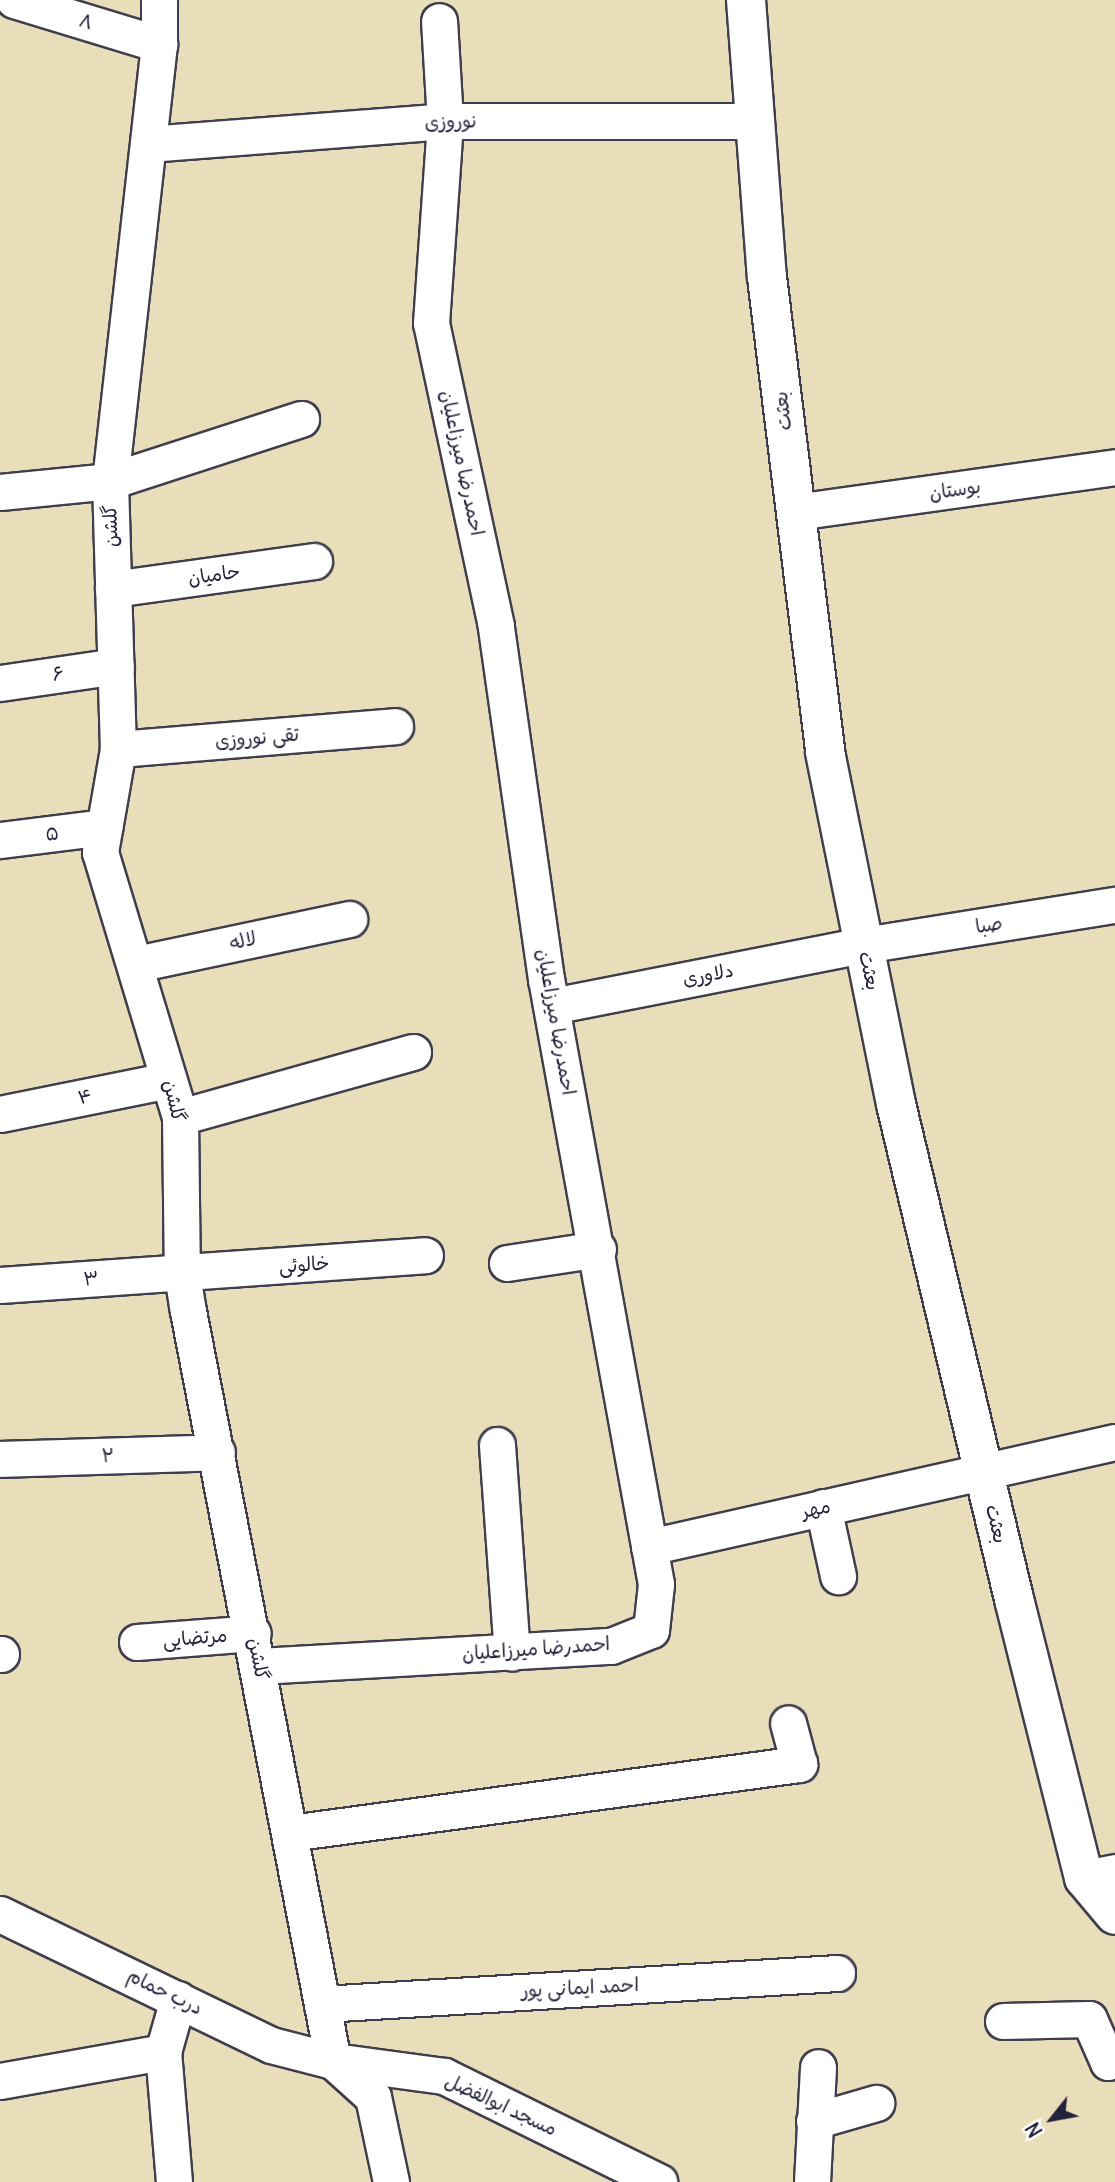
<!DOCTYPE html>
<meta charset="utf-8">
<style>
body{margin:0}
#map{position:relative;width:1115px;height:2182px;overflow:hidden;background:#e9deba;font-family:Delius,"Playpen Sans Arabic",sans-serif}
div>[style]{position:absolute}
.roads{filter:drop-shadow(2px 0 #403e4e) drop-shadow(-2px 0 #403e4e) drop-shadow(0 2px #403e4e) drop-shadow(0 -2px #403e4e)}
.street>*{height:35px;margin:-17.5px;padding:0 17.5px;transform-origin:17.5px;border-radius:17.5px;background:#fff}
.secondary>*{height:38px;margin:-19px;padding:0 19px;transform-origin:19px;border-radius:19px;background:#fff}
span{translate:-50% -50%;white-space:nowrap;text-align:center;line-height:1.15;-webkit-text-stroke:5px #fff;paint-order:stroke}
.street-label{font-size:19px;color:#22223b}
.north{position:absolute;left:1017px;top:2084px;width:70px;height:70px;-webkit-text-stroke:5px #fff;paint-order:stroke;rotate:239deg;font-size:19px;font-weight:700;line-height:28px;text-align:center;color:#22223b}
.north::after{content:'';display:block;margin:auto;width:24px;height:32px;background:#22223b;clip-path:polygon(50% 0,100% 100%,50% 72%,0 100%)}
</style>
<div id="map">
<div class="roads">
<div class="street">
<div style="left:14px;top:0;width:152px;rotate:16.9deg"></div>
<div style="left:159px;top:0;width:44px;rotate:90deg"></div>
<div style="left:159px;top:44px;width:440px;rotate:96.4deg"></div>
<div style="left:110px;top:481px;width:268px;rotate:88.3deg"></div>
<div style="left:118px;top:749px;width:105px;rotate:99.9deg"></div>
<div style="left:100px;top:852px;width:277px;rotate:73.2deg"></div>
<div style="left:180px;top:1117px;width:157px;rotate:89.3deg"></div>
<div style="left:182px;top:1274px;width:37px;rotate:81deg"></div>
<div style="left:188px;top:1311px;width:764px;rotate:79.06deg"></div>
<div style="left:333px;top:2061px;width:54px;rotate:42deg"></div>
<div style="left:373px;top:2097px;width:87px;rotate:78deg"></div>
<div style="left:148px;top:144px;width:298px;rotate:-4.4deg"></div>
<div style="left:445px;top:121px;width:310px"></div>
<div style="left:0;top:492px;width:111px;rotate:-5.7deg"></div>
<div style="left:110px;top:481px;width:201px;rotate:-18deg"></div>
<div style="left:796px;top:512px;width:322px;rotate:-8deg"></div>
<div style="left:113px;top:589px;width:203px;rotate:-7.9deg"></div>
<div style="left:0;top:683px;width:117px;rotate:-8.3deg"></div>
<div style="left:118px;top:749px;width:278px;rotate:-4.7deg"></div>
<div style="left:0;top:840px;width:105px;rotate:-7.1deg"></div>
<div style="left:136px;top:964px;width:218px;rotate:-11.9deg"></div>
<div style="left:552px;top:1006px;width:318px;rotate:-11.1deg"></div>
<div style="left:864px;top:945px;width:254px;rotate:-9.1deg"></div>
<div style="left:0;top:1114px;width:172px;rotate:-11.4deg"></div>
<div style="left:180px;top:1117px;width:242px;rotate:-15.6deg"></div>
<div style="left:507px;top:1263px;width:92px;rotate:-8.7deg"></div>
<div style="left:0;top:1285px;width:426px;rotate:-4deg"></div>
<div style="left:497px;top:1445px;width:208px;rotate:85.9deg"></div>
<div style="left:0;top:1459px;width:217px;rotate:-1.8deg"></div>
<div style="left:823px;top:1507px;width:71px;rotate:77.7deg"></div>
<div style="left:649px;top:1547px;width:478px;rotate:-12.7deg"></div>
<div style="left:137px;top:1642px;width:116px;rotate:-4.4deg"></div>
<div style="left:0;top:1654px;width:1px"></div>
<div style="left:259px;top:1666px;width:353px;rotate:-3.3deg"></div>
<div style="left:611px;top:1646px;width:43px;rotate:-21.8deg"></div>
<div style="left:651px;top:1630px;width:46px;rotate:-83.8deg"></div>
<div style="left:656px;top:1584px;width:615px;rotate:-100.3deg"></div>
<div style="left:546px;top:979px;width:357px;rotate:-98.1deg"></div>
<div style="left:496px;top:626px;width:310px;rotate:-102.1deg"></div>
<div style="left:431px;top:323px;width:202px;rotate:-86deg"></div>
<div style="left:445px;top:121px;width:100px;rotate:-93.4deg"></div>
<div style="left:290px;top:1833px;width:514px;rotate:-7.72deg"></div>
<div style="left:799px;top:1764px;width:42px;rotate:-105deg"></div>
<div style="left:1084px;top:1878px;width:32px;rotate:-11deg"></div>
<div style="left:0;top:1914px;width:301px;rotate:25.8deg"></div>
<div style="left:271px;top:2045px;width:64px;rotate:14.5deg"></div>
<div style="left:333px;top:2061px;width:112px;rotate:7.7deg"></div>
<div style="left:444px;top:2076px;width:240px;rotate:26.2deg"></div>
<div style="left:322px;top:2004px;width:516px;rotate:-3.44deg"></div>
<div style="left:1003px;top:2021px;width:86px;rotate:-1.3deg"></div>
<div style="left:1089px;top:2019px;width:47px;rotate:66.2deg"></div>
<div style="left:1108px;top:2062px;width:8px;rotate:-23deg"></div>
<div style="left:0;top:2081px;width:166px;rotate:-10.1deg"></div>
<div style="left:814px;top:2121px;width:65px;rotate:-16.2deg"></div>
<div style="left:174px;top:2182px;width:130px;rotate:-94.8deg"></div>
<div style="left:163px;top:2052px;width:55px;rotate:-74.2deg"></div>
<div style="left:812px;top:2182px;width:115px;rotate:-87deg"></div>
</div>
<div class="secondary">
<div style="left:746px;top:0;width:278px;rotate:85.7deg"></div>
<div style="left:767px;top:277px;width:479px;rotate:83deg"></div>
<div style="left:825px;top:752px;width:359px;rotate:78.6deg"></div>
<div style="left:896px;top:1104px;width:509px;rotate:76.59deg"></div>
<div style="left:1014px;top:1599px;width:288px;rotate:75.9deg"></div>
<div style="left:1084px;top:1878px;width:48px;rotate:50deg"></div>
</div>
</div>
<div class="street-label">
<span style="left:86px;top:22px;rotate:17deg">۸</span>
<span style="left:451px;top:122px;rotate:-2deg">نوروزی</span>
<span style="left:783px;top:411px;rotate:-97deg">بعثت</span>
<span style="left:462px;top:463px;rotate:78deg">احمدرضا میرزاعلیان</span>
<span style="left:955px;top:490px;rotate:-8deg">بوستان</span>
<span style="left:111px;top:526px;rotate:-92deg">گلشن</span>
<span style="left:214px;top:575px;rotate:-8deg">حامیان</span>
<span style="left:58px;top:674px;rotate:-8deg">۶</span>
<span style="left:257px;top:738px;rotate:-5deg">تقی نوروزی</span>
<span style="left:52px;top:834px;rotate:-7deg">۵</span>
<span style="left:989px;top:925px;rotate:-9deg">صبا</span>
<span style="left:243px;top:941px;rotate:-12deg">لاله</span>
<span style="left:869px;top:971px;rotate:78deg">بعثت</span>
<span style="left:708px;top:975px;rotate:-11deg">دلاوری</span>
<span style="left:556px;top:1022px;rotate:80deg">احمدرضا میرزاعلیان</span>
<span style="left:85px;top:1097px;rotate:-11deg">۴</span>
<span style="left:174px;top:1101px;rotate:77deg">گلشن</span>
<span style="left:304px;top:1265px;rotate:-4deg">خالوئی</span>
<span style="left:91px;top:1279px;rotate:-4deg">۳</span>
<span style="left:108px;top:1456px;rotate:-2deg">۲</span>
<span style="left:816px;top:1509px;rotate:-13deg">مهر</span>
<span style="left:996px;top:1524px;rotate:77deg">بعثت</span>
<span style="left:195px;top:1638px;rotate:-5deg">مرتضایی</span>
<span style="left:536px;top:1649px;rotate:-4deg">احمدرضا میرزاعلیان</span>
<span style="left:258px;top:1659px;rotate:79deg">گلشن</span>
<span style="left:580px;top:1988px;rotate:-3deg">احمد ایمانی پور</span>
<span style="left:165px;top:1992px;rotate:26deg">درب حمام</span>
<span style="left:501px;top:2105px;rotate:25deg">مسجد ابوالفضل</span>
</div>
<div class="north">N</div>
</div>
